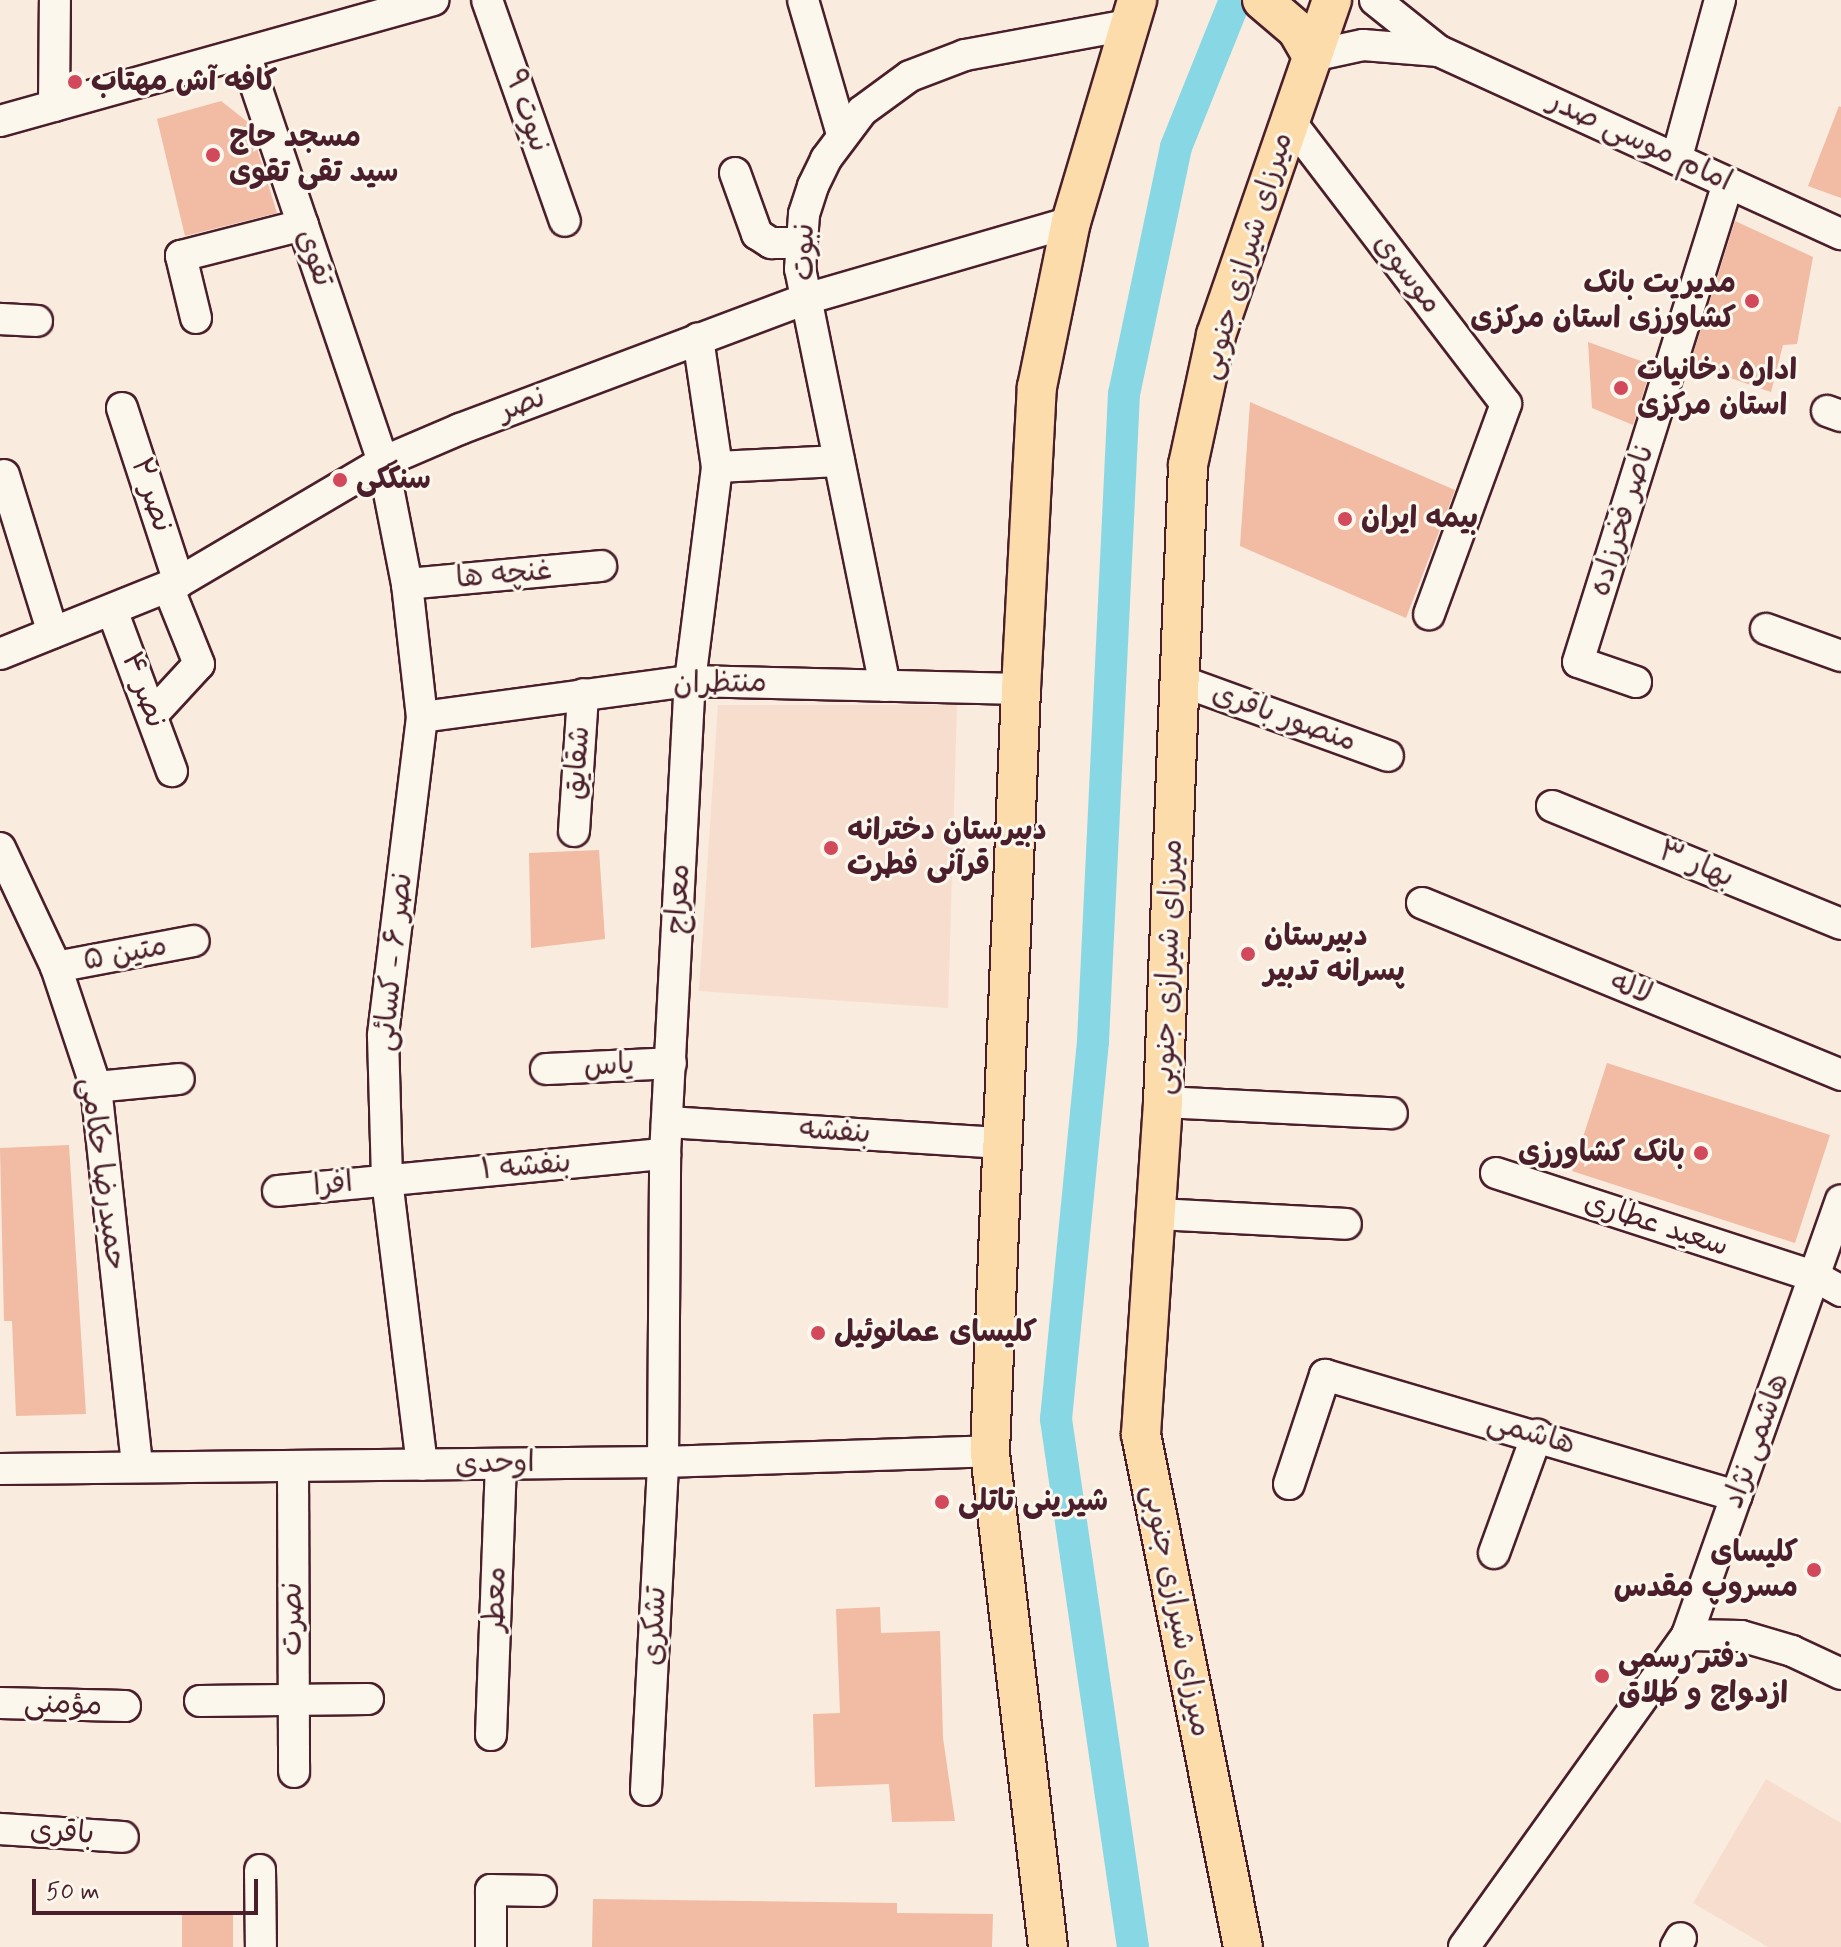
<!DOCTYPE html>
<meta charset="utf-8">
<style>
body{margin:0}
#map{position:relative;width:1841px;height:1947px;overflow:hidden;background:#f9ebde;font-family:Mynerve,"Playpen Sans Arabic",sans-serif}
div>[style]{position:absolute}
.built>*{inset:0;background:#f7ddcd}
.canal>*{height:32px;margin:-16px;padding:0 16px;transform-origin:16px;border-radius:16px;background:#88d7e5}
.building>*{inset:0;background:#f1bba4}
.roads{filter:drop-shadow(2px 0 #4a1f2b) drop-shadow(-2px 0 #4a1f2b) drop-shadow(0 2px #4a1f2b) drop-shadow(0 -2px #4a1f2b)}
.minor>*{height:30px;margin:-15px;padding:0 15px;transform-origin:15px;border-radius:15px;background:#fbf7ec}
.major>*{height:38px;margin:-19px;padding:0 19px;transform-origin:19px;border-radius:19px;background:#fddcac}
.dots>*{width:22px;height:22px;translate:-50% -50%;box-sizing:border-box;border:4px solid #fbf7ec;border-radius:50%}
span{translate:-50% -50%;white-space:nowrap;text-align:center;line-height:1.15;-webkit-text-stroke:6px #fbf7ec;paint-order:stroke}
.poi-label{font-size:30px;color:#4a1f2b;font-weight:700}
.left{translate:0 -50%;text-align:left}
.right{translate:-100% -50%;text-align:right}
.street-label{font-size:30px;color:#4a1f2b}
.scale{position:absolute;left:32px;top:1879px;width:226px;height:36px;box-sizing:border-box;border:4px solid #4a1f2b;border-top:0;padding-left:10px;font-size:24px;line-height:28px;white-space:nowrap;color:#4a1f2b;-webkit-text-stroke:6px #fbf7ec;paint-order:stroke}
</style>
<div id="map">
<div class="built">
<div style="clip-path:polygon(718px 705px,957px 705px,948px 1008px,699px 991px)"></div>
<div style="clip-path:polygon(1766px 1779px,1841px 1823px,1841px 1947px,1768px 1947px,1693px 1903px)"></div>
</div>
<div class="canal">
<div style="left:1133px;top:1947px;width:534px;rotate:-98.3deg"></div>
<div style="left:1056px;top:1419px;width:380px;rotate:-84.4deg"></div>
<div style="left:1093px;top:1041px;width:648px;rotate:-87.26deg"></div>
<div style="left:1124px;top:394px;width:252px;rotate:-78.1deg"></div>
<div style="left:1176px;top:147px;width:158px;rotate:-68.1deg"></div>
</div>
<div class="building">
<div style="clip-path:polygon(221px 101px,249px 123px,277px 213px,185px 236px,157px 119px)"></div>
<div style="clip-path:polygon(1839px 106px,1841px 107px,1841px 198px,1808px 186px)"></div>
<div style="clip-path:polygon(1735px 221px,1813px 257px,1797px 344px,1783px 345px,1771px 392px,1690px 364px)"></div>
<div style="clip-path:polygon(1588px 342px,1652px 365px,1633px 425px,1592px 408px)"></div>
<div style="clip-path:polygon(1250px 402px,1455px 490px,1406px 618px,1240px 546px)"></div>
<div style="clip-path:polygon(599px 850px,605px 939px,531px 948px,529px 853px)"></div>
<div style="clip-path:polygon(1607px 1063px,1830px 1135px,1795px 1243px,1572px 1171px)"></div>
<div style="clip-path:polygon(69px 1145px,86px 1414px,16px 1416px,12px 1321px,4px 1321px,0 1148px)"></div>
<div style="clip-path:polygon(880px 1607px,881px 1633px,940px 1631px,943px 1738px,955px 1821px,892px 1822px,889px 1784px,815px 1787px,813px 1714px,840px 1713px,836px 1609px)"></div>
<div style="clip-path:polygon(593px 1899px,897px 1903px,897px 1913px,993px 1914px,992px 1947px,592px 1947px)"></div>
<div style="clip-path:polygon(233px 1914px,233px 1947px,182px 1947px,182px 1915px)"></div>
</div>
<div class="roads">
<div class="minor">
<div style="left:487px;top:0;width:234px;rotate:70.6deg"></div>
<div style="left:803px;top:0;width:140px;rotate:73.8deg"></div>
<div style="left:1375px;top:0;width:82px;rotate:38.6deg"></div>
<div style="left:1439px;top:51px;width:442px;rotate:24.5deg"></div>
<div style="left:245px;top:54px;width:431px;rotate:71.3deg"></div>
<div style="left:383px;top:462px;width:124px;rotate:78.9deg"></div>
<div style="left:407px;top:584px;width:134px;rotate:83.6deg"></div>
<div style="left:422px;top:717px;width:321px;rotate:97deg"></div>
<div style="left:383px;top:1036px;width:144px;rotate:88.4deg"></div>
<div style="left:387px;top:1180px;width:287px;rotate:83deg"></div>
<div style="left:1312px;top:56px;width:52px;rotate:-12.2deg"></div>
<div style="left:1363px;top:45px;width:76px;rotate:4.5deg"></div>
<div style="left:54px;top:106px;width:106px;rotate:-89.5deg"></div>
<div style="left:1289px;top:120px;width:357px;rotate:52.6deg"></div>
<div style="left:1506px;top:404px;width:224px;rotate:110.1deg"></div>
<div style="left:0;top:121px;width:450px;rotate:-15.6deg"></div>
<div style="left:1677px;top:157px;width:163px;rotate:-74.7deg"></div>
<div style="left:735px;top:173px;width:65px;rotate:70.2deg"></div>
<div style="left:757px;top:234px;width:17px;rotate:33deg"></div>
<div style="left:771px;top:243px;width:29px"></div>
<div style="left:196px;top:318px;width:64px;rotate:-103.6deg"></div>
<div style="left:181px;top:256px;width:126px;rotate:-14.3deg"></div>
<div style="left:0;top:319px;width:37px;rotate:3deg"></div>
<div style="left:122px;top:408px;width:183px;rotate:71.9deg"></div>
<div style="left:1827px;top:411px;width:15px;rotate:20deg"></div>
<div style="left:717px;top:467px;width:122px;rotate:-2.8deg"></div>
<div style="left:4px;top:475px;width:165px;rotate:72.8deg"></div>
<div style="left:407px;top:584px;width:195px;rotate:-5.3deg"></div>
<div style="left:112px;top:610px;width:172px;rotate:69.6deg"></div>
<div style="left:1766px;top:629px;width:80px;rotate:19.8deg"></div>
<div style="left:0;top:654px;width:193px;rotate:-21.9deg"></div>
<div style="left:179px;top:582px;width:237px;rotate:-30.5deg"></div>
<div style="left:383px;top:462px;width:84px;rotate:-23.2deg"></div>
<div style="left:460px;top:429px;width:370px;rotate:-20.6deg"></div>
<div style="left:806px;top:299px;width:276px;rotate:-16.2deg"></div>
<div style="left:1181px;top:681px;width:220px;rotate:19.9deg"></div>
<div style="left:1636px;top:682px;width:61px;rotate:-161deg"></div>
<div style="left:1578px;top:662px;width:502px;rotate:-72.61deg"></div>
<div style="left:885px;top:686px;width:426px;rotate:-101.5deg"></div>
<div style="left:800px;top:269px;width:55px;rotate:-85.8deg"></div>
<div style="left:804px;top:214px;width:29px;rotate:-72deg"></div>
<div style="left:813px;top:186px;width:30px;rotate:-64deg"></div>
<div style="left:826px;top:159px;width:60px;rotate:-53.1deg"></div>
<div style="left:862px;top:111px;width:59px;rotate:-36.1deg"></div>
<div style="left:910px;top:76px;width:59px;rotate:-20.9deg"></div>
<div style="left:965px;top:55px;width:166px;rotate:-10.4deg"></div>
<div style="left:152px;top:715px;width:69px;rotate:-47.3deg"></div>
<div style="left:199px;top:664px;width:83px;rotate:-111.9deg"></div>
<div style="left:422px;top:717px;width:270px;rotate:-7.7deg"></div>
<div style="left:690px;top:681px;width:331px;rotate:1.4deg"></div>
<div style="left:1552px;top:806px;width:312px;rotate:22.2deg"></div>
<div style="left:574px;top:831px;width:137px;rotate:-86.2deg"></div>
<div style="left:0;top:848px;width:132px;rotate:64.8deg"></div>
<div style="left:56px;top:967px;width:126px;rotate:71.6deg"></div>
<div style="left:96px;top:1087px;width:382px;rotate:83.8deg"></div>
<div style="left:1422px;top:903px;width:453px;rotate:22.3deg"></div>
<div style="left:56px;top:967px;width:140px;rotate:-10.7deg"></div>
<div style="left:546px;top:1069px;width:125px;rotate:-2.7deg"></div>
<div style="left:96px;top:1087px;width:83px;rotate:-5.5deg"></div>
<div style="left:1163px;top:1102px;width:229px;rotate:2.8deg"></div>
<div style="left:667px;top:1122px;width:337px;rotate:3.6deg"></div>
<div style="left:1496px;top:1173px;width:336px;rotate:18deg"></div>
<div style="left:1816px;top:1277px;width:29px;rotate:29deg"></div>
<div style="left:278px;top:1191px;width:389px;rotate:-5.5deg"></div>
<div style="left:1158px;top:1214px;width:188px;rotate:3deg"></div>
<div style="left:293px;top:1466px;width:306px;rotate:89.8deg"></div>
<div style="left:0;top:1469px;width:663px;rotate:-0.6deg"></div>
<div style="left:663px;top:1462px;width:327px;rotate:-1.9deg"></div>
<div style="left:1289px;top:1484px;width:115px;rotate:-71.7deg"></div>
<div style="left:1325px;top:1375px;width:429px;rotate:16.4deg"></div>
<div style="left:1494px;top:1553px;width:126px;rotate:-70deg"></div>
<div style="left:1687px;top:1635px;width:54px;rotate:1.1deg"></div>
<div style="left:1741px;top:1636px;width:53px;rotate:16.4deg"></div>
<div style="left:1792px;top:1651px;width:54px;rotate:25.1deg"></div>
<div style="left:200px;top:1701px;width:168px;rotate:-0.7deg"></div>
<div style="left:0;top:1703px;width:125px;rotate:1.4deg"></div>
<div style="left:491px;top:1735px;width:271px;rotate:-87.9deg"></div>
<div style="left:646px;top:1790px;width:328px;rotate:-87deg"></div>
<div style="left:663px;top:1462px;width:308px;rotate:-89.6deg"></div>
<div style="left:665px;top:1154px;width:474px;rotate:-87deg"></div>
<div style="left:690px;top:681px;width:216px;rotate:-82.8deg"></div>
<div style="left:717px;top:467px;width:130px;rotate:-98.4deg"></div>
<div style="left:0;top:1829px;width:123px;rotate:3.7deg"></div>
<div style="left:260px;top:1870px;width:77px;rotate:89.3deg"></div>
<div style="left:491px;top:1947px;width:57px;rotate:-90deg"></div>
<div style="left:491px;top:1890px;width:50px;rotate:1.1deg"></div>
<div style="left:1464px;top:1947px;width:384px;rotate:-54.4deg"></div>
<div style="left:1687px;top:1635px;width:461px;rotate:-70.5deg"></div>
<div style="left:1676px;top:1947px;width:10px;rotate:-61deg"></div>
</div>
<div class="major">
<div style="left:1262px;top:0;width:46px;rotate:40.6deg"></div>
<div style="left:1297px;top:30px;width:30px;rotate:60deg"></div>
<div style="left:1048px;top:1947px;width:499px;rotate:-96.7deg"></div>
<div style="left:990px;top:1451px;width:763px;rotate:-87.67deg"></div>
<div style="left:1021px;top:689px;width:302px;rotate:-87deg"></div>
<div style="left:1037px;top:387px;width:168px;rotate:-78.4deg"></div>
<div style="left:1071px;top:222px;width:232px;rotate:-73.4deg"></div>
<div style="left:1243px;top:1947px;width:523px;rotate:-101.25deg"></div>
<div style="left:1141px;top:1434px;width:333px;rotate:-86.2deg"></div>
<div style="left:1163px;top:1102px;width:637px;rotate:-87.75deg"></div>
<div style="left:1188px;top:465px;width:133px;rotate:-77.8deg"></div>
<div style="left:1216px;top:335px;width:355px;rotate:-70.9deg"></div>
</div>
</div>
<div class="dots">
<div style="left:75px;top:82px;background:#d1495b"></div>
<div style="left:213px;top:155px;background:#d1495b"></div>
<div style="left:1752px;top:301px;background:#d1495b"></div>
<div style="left:1621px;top:388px;background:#d1495b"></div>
<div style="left:340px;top:480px;background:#d1495b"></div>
<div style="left:1345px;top:519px;background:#d1495b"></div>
<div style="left:831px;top:848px;background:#d1495b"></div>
<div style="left:1248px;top:954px;background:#d1495b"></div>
<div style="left:1701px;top:1153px;background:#d1495b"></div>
<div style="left:818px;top:1333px;background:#d1495b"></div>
<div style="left:942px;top:1502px;background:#d1495b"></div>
<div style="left:1814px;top:1570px;background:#d1495b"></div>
<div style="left:1602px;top:1676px;background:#d1495b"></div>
</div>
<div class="poi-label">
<span class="left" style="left:91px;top:82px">کافه آش مهتاب</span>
<span class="left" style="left:229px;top:155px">مسجد حاج<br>سید تقی تقوی</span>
<span class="right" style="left:1736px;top:301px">مدیریت بانک<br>کشاورزی استان مرکزی</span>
<span class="left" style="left:1637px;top:388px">اداره دخانیات<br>استان مرکزی</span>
<span class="left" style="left:356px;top:480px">سنگکی</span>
<span class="left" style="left:1361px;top:519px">بیمه ایران</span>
<span class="left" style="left:847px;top:848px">دبیرستان دخترانه<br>قرآنی فطرت</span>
<span class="left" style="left:1264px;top:954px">دبیرستان<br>پسرانه تدبیر</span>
<span class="right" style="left:1685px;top:1153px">بانک کشاورزی</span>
<span class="left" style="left:834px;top:1333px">کلیسای عمانوئیل</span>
<span class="left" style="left:958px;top:1502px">شیرینی تاتلی</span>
<span class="right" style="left:1798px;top:1570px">کلیسای<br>مسروپ مقدس</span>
<span class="left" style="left:1618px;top:1676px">دفتر رسمی<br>ازدواج و طلاق</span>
</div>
<div class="street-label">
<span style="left:526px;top:111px;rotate:71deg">نبوت ۹</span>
<span style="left:1640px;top:142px;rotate:25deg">امام موسی صدر</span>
<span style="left:805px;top:252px;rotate:-90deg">نبوت</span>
<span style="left:1247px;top:256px;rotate:-73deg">میرزای شیرازی جنوبی</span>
<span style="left:314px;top:258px;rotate:71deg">تقوی</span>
<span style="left:1407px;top:274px;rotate:53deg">موسوی</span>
<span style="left:522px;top:405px;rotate:-21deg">نصر</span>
<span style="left:151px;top:495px;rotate:72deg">نصر ۲</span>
<span style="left:1623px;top:520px;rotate:-73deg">ناصر فخرزاده</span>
<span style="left:504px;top:575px;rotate:-5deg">غنچه ها</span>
<span style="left:720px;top:684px;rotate:-1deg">منتظران</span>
<span style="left:143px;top:690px;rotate:70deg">نصر ۴</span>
<span style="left:1284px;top:718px;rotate:20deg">منصور باقری</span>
<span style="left:578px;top:763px;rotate:-86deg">شقایق</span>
<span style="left:1696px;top:865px;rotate:22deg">بهار ۳</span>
<span style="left:679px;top:899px;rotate:-87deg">معراج</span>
<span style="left:125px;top:954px;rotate:-11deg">متین ۵</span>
<span style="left:394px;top:962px;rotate:-84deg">نصر ۶ - کسائی</span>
<span style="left:1169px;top:967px;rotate:-88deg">میرزای شیرازی جنوبی</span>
<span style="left:1631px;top:989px;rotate:22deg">لاله</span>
<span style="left:609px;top:1066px;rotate:-3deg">یاس</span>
<span style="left:835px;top:1132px;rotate:4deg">بنفشه</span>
<span style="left:526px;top:1167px;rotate:-5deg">بنفشه ۱</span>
<span style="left:102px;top:1174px;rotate:82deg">حمیدرضا حکامی</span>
<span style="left:333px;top:1185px;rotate:-6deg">افرا</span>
<span style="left:1656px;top:1225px;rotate:18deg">سعید عطاری</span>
<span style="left:1531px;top:1434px;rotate:16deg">هاشمی</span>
<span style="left:1757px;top:1441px;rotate:-70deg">هاشمی نژاد</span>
<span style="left:495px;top:1464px;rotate:-1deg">اوحدی</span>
<span style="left:496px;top:1599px;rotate:-88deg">معطر</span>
<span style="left:1176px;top:1611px;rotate:79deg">میرزای شیرازی جنوبی</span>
<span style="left:293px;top:1619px;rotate:-90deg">نصرت</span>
<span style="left:655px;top:1626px;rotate:-87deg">تشکری</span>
<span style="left:63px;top:1705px;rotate:2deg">مؤمنی</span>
<span style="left:62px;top:1833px;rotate:4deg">باقری</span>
</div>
<div class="scale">50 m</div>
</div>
